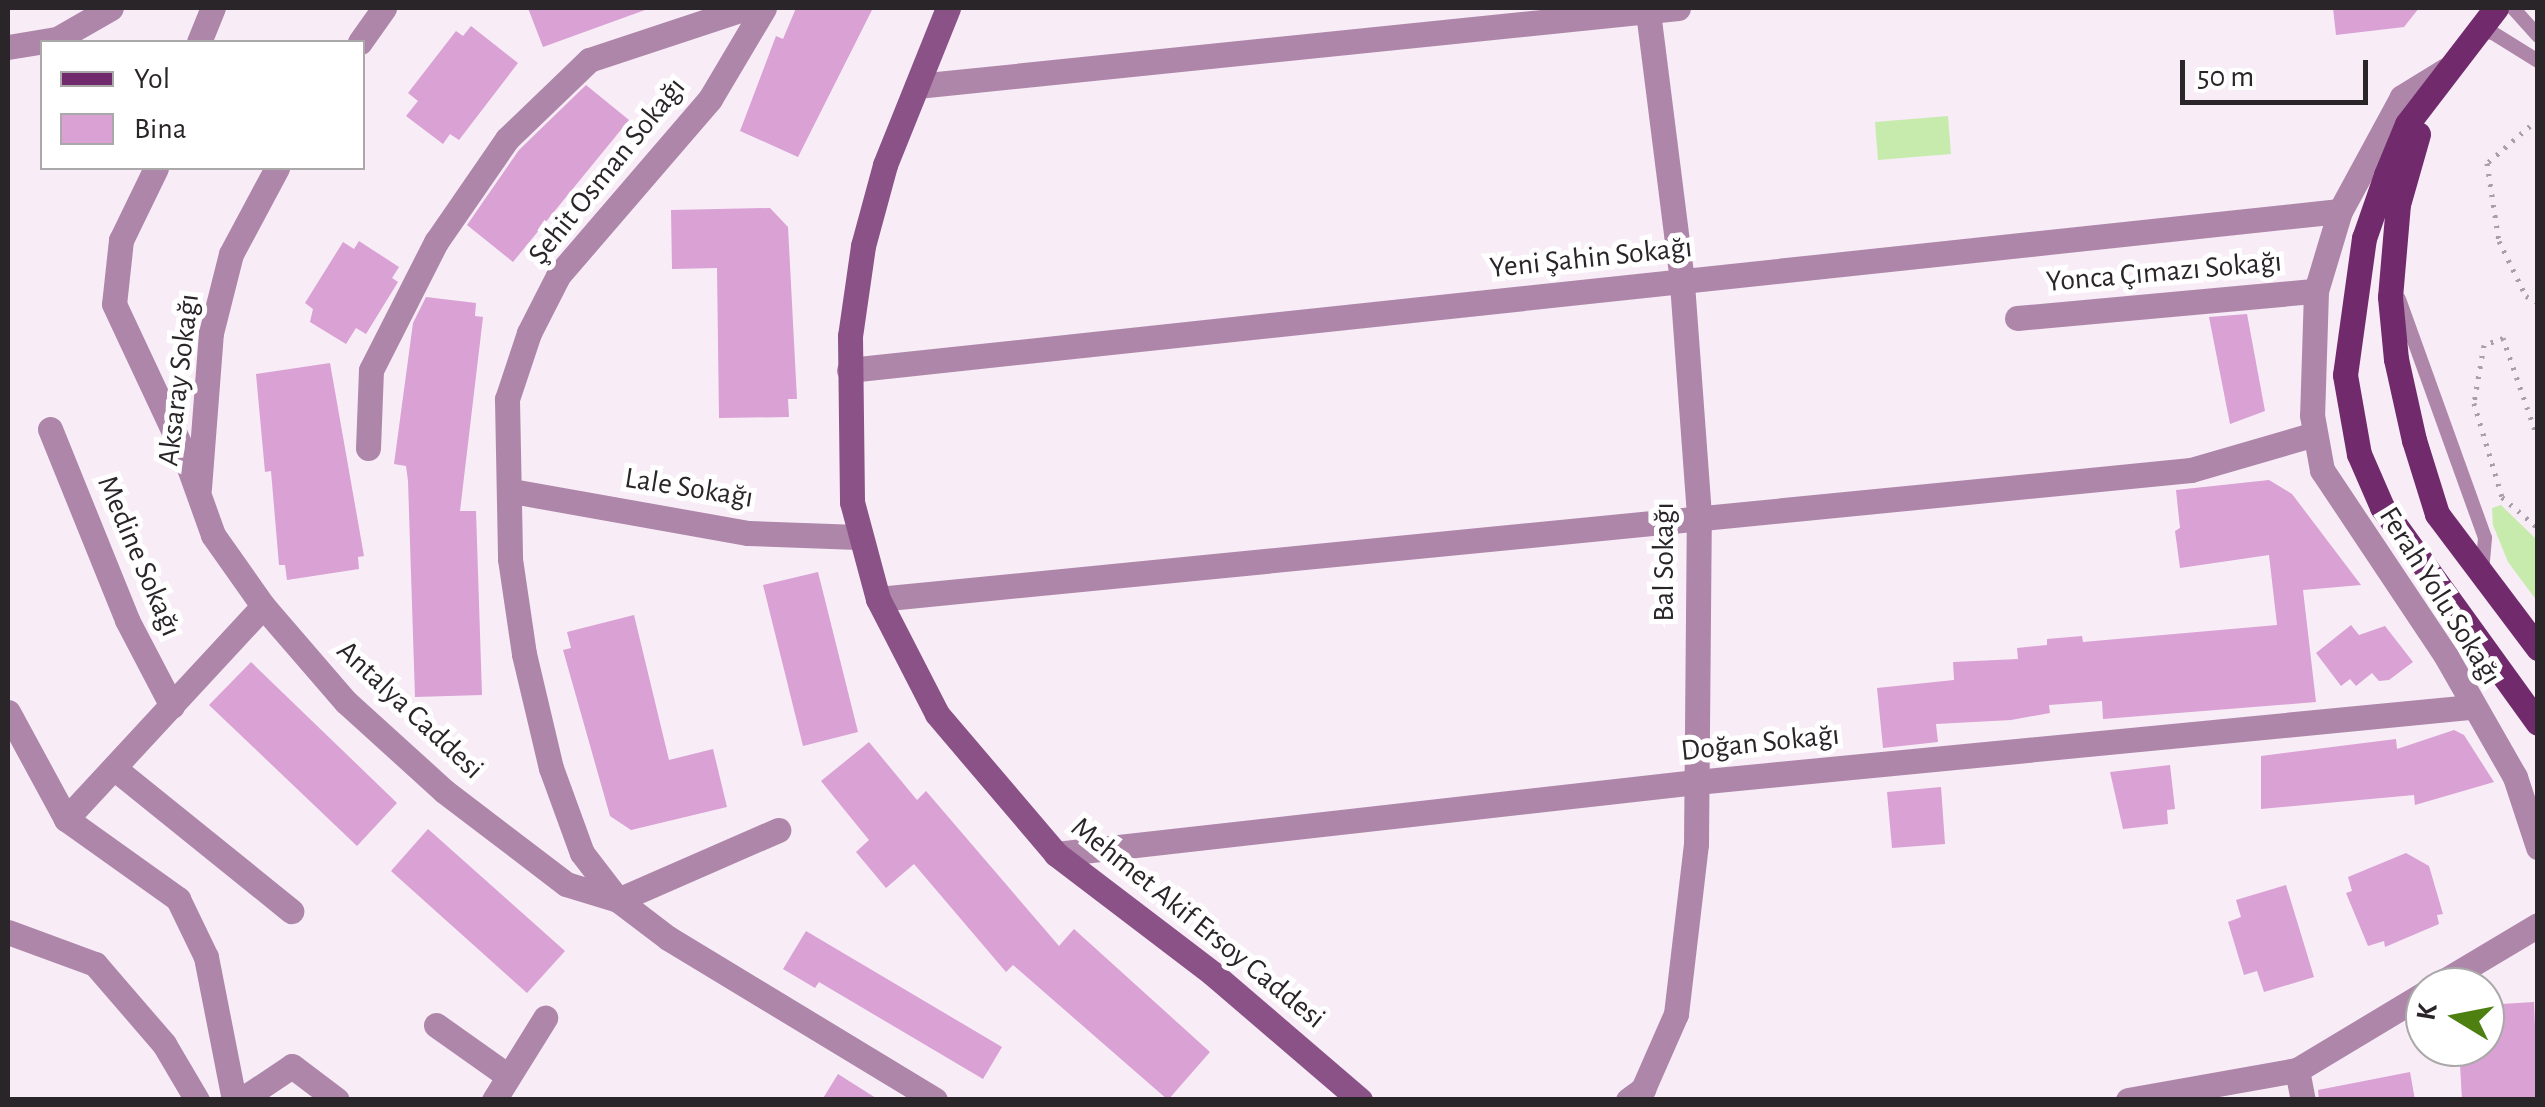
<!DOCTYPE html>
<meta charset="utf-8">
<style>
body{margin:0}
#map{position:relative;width:2545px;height:1107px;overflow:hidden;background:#f8ecf7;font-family:"Alegreya Sans",sans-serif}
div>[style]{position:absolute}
.green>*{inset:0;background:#c7ebad}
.building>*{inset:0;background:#d9a1d4}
.path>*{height:5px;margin-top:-2.5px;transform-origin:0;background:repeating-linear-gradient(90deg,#a89fa7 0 2.5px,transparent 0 10.5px)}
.service>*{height:14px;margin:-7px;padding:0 7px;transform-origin:7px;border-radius:7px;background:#ae86aa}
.minor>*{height:25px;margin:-12.5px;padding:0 12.5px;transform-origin:12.5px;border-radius:12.5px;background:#ae86aa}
.secondary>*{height:25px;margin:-12.5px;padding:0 12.5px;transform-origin:12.5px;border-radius:12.5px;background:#8b5287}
.primary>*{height:25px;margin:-12.5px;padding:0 12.5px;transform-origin:12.5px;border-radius:12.5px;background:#712b6d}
span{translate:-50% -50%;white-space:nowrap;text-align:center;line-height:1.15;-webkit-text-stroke:10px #fff;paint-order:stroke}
.street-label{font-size:30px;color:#2a2529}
.frame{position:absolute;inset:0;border:10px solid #2a2529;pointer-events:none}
.legend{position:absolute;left:40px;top:40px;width:325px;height:130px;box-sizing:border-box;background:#fff;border:2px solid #aaa8a9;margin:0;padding:12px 18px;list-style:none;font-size:30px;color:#2a2529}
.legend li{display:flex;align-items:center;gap:20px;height:50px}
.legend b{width:50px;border:2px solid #aaa8a9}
.north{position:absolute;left:2405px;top:967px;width:100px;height:100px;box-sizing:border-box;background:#fff;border:2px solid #aaa8a9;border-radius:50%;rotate:280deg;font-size:28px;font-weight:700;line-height:40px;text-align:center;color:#2a2529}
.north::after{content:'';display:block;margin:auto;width:35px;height:45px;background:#4d7f11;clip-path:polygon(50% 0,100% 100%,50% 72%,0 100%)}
.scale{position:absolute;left:2180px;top:60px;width:188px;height:45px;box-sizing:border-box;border:5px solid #2a2529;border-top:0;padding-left:12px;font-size:30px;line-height:35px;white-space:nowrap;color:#2a2529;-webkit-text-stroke:8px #fff;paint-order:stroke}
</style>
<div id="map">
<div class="green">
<div style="clip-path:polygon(1948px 116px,1951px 154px,1878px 160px,1875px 122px)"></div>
<div style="clip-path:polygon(2501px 505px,2537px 540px,2537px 601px,2508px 562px,2493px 525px,2492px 508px)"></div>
</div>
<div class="building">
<div style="clip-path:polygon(528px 8px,644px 8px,645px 10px,543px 47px)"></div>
<div style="clip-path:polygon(796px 8px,873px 8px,798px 157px,740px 131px,776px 36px,783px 39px)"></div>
<div style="clip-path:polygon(2333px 8px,2419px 8px,2404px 27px,2336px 35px)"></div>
<div style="clip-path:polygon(471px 26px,518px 63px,459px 140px,450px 134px,443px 144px,406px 116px,418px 101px,408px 93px,456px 31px,463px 36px)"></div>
<div style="clip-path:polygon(586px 85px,629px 120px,513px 262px,467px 225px,519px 150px)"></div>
<div style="clip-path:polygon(770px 208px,788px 227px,797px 399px,788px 399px,789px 417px,719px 418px,717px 268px,672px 269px,671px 210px)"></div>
<div style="clip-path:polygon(359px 241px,399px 267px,392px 278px,398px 282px,366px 334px,356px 328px,346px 344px,310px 322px,313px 309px,305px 303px,343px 242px,354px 249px)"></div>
<div style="clip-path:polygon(426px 297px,476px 303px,475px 316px,483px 317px,460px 511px,476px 511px,482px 695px,415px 697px,408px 481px,406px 466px,394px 464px,413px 323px)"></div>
<div style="clip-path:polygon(2247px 314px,2265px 411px,2230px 424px,2209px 317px)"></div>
<div style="clip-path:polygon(330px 363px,364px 556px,358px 557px,359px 569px,287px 580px,285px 565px,279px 565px,271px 471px,265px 472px,256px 374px)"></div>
<div style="clip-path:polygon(2269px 480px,2292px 494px,2361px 585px,2303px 590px,2316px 702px,2103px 719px,2102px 701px,2049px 705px,2050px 713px,2011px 720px,1936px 724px,1938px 742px,1883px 748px,1877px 688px,1954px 680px,1953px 662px,2018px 659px,2017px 648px,2047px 645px,2047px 639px,2082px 636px,2083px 642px,2277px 625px,2269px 555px,2180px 568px,2175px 531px,2180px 528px,2176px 490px)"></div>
<div style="clip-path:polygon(818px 572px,858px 732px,803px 746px,763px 585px)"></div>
<div style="clip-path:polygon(634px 615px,669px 760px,713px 749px,727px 807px,631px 830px,610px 816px,563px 650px,571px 648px,567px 632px)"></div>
<div style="clip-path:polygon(2351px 625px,2359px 635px,2385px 626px,2413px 662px,2389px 680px,2379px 681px,2372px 673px,2356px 686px,2350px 679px,2341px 686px,2316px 653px)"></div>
<div style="clip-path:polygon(251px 662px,397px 803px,357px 846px,209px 705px)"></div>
<div style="clip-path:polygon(2454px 730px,2464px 735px,2494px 782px,2415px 805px,2414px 795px,2261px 809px,2261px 756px,2396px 739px,2397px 749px)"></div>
<div style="clip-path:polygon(869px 742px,917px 800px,926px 791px,1059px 946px,1074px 929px,1210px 1052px,1168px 1100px,1013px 965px,1006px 972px,914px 864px,886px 888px,856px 852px,869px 840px,821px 781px)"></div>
<div style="clip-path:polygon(2170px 765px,2175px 809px,2167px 810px,2168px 824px,2123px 829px,2110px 772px)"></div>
<div style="clip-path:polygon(1941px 787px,1945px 844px,1892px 848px,1887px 792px)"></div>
<div style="clip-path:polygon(428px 829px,565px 951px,527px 993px,391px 871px)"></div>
<div style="clip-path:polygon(2406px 853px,2429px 866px,2443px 914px,2437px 915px,2439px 924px,2385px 947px,2384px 941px,2368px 946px,2346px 893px,2352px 891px,2348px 877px)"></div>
<div style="clip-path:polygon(2286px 885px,2314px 977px,2264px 992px,2257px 971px,2244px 975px,2228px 922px,2241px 917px,2236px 900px)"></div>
<div style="clip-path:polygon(806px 931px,1002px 1047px,983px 1079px,819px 982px,815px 988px,783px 969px)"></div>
<div style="clip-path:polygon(2534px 1002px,2538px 1100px,2462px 1100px,2459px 1047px,2485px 1047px,2485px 1005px)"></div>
<div style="clip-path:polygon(2410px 1072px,2415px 1100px,2319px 1100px,2318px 1090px)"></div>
<div style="clip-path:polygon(838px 1074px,879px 1100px,822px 1100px)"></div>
</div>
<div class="path">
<div style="left:2538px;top:119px;width:67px;rotate:139.2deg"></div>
<div style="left:2487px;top:163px;width:79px;rotate:81.3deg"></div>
<div style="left:2499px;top:241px;width:61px;rotate:63.9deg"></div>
<div style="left:2526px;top:296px;width:13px;rotate:27deg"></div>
<div style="left:2538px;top:439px;width:107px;rotate:-109.1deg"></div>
<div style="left:2503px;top:338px;width:20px;rotate:160deg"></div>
<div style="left:2484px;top:345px;width:59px;rotate:99.8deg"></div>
<div style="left:2474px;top:403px;width:98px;rotate:73.4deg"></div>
<div style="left:2502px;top:497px;width:48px;rotate:40.7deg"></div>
</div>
<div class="service">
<div style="left:2513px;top:8px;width:38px;rotate:48deg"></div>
<div style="left:2477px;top:30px;width:16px;rotate:11deg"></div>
<div style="left:2493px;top:33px;width:53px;rotate:31.9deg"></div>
<div style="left:2399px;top:299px;width:254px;rotate:70.2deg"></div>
<div style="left:2485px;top:538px;width:34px;rotate:95deg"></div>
</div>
<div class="minor">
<div style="left:764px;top:8px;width:106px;rotate:120.7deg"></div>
<div style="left:710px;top:99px;width:233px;rotate:130.7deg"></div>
<div style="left:558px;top:276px;width:64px;rotate:117deg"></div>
<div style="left:529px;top:333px;width:70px;rotate:108.4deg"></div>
<div style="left:507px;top:399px;width:160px;rotate:88.9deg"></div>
<div style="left:510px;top:559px;width:96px;rotate:81.6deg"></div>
<div style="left:524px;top:654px;width:117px;rotate:76.7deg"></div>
<div style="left:551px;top:768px;width:90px;rotate:70deg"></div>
<div style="left:582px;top:853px;width:59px;rotate:52.5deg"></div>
<div style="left:618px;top:900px;width:175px;rotate:-23.6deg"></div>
<div style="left:199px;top:42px;width:37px;rotate:-68deg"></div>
<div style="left:360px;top:42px;width:42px;rotate:-54.8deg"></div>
<div style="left:8px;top:47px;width:50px;rotate:-9.3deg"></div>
<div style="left:57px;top:39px;width:62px;rotate:-29.9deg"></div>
<div style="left:2446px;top:70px;width:52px;rotate:148.5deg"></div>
<div style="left:2402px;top:97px;width:130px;rotate:118.5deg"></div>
<div style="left:2340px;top:211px;width:84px;rotate:106.7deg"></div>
<div style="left:2316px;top:291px;width:124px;rotate:91.8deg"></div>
<div style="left:2312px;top:415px;width:56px;rotate:79.7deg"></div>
<div style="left:2322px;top:470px;width:224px;rotate:56.3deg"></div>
<div style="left:2446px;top:656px;width:139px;rotate:60.3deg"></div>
<div style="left:2515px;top:777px;width:74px;rotate:71.8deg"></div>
<div style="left:917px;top:86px;width:765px;rotate:-5.85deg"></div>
<div style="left:156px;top:168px;width:80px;rotate:115.9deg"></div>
<div style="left:121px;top:240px;width:64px;rotate:96.2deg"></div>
<div style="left:114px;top:304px;width:162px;rotate:64.9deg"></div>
<div style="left:183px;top:451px;width:89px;rotate:70.3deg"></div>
<div style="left:213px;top:535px;width:87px;rotate:54.8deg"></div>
<div style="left:263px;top:606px;width:127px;rotate:49.2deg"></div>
<div style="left:346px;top:702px;width:132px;rotate:42.2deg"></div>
<div style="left:444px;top:791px;width:153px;rotate:37.3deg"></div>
<div style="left:566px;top:884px;width:54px;rotate:17.1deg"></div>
<div style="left:618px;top:900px;width:63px;rotate:37.2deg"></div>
<div style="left:668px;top:938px;width:312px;rotate:31.2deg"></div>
<div style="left:2017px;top:318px;width:300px;rotate:-5.2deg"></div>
<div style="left:849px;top:370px;width:1499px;rotate:-6.09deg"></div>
<div style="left:50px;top:429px;width:206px;rotate:68deg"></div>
<div style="left:127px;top:620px;width:97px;rotate:62.4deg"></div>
<div style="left:368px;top:448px;width:78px;rotate:-87.8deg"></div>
<div style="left:371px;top:370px;width:144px;rotate:-63.1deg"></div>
<div style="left:436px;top:242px;width:125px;rotate:-55.4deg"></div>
<div style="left:507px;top:139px;width:114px;rotate:-43.9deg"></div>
<div style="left:589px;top:60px;width:165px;rotate:-18.3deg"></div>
<div style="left:199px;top:488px;width:155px;rotate:-85.6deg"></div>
<div style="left:211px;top:333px;width:81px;rotate:-75.8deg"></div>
<div style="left:231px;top:254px;width:98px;rotate:-61.9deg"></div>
<div style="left:512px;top:491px;width:240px;rotate:10.1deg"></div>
<div style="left:748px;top:533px;width:110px;rotate:2.1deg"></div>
<div style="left:878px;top:599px;width:1319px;rotate:-5.61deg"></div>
<div style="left:2191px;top:470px;width:129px;rotate:-16.2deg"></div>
<div style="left:8px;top:712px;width:122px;rotate:61.5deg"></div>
<div style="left:66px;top:819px;width:138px;rotate:35.5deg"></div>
<div style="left:178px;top:899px;width:64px;rotate:64.2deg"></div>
<div style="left:206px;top:957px;width:146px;rotate:78.9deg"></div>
<div style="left:114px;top:768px;width:228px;rotate:38.9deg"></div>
<div style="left:66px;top:819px;width:290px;rotate:-47.2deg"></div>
<div style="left:1056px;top:854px;width:644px;rotate:-6.42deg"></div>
<div style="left:1696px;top:782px;width:779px;rotate:-5.53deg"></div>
<div style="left:8px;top:932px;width:93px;rotate:20.2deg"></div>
<div style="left:95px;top:964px;width:106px;rotate:49.2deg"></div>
<div style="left:164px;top:1044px;width:65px;rotate:59.5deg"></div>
<div style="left:2434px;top:987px;width:121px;rotate:-30.8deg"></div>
<div style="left:436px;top:1025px;width:88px;rotate:35.3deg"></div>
<div style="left:2297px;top:1070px;width:31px;rotate:79deg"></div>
<div style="left:241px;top:1100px;width:61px;rotate:-33.7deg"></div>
<div style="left:292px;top:1066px;width:56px;rotate:37.1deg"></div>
<div style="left:494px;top:1100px;width:97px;rotate:-58.1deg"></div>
<div style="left:1628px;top:1100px;width:19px;rotate:-36deg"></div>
<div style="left:1643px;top:1089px;width:82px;rotate:-66.3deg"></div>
<div style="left:1676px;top:1014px;width:171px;rotate:-83.3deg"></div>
<div style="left:1696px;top:844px;width:329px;rotate:-89.5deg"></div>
<div style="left:1699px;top:515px;width:235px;rotate:-94.2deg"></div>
<div style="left:1682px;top:281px;width:272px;rotate:-97.2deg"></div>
<div style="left:2128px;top:1100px;width:172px;rotate:-10.1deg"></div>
<div style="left:2297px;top:1070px;width:149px;rotate:-31deg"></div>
</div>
<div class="secondary">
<div style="left:948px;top:8px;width:169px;rotate:111.9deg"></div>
<div style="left:885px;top:165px;width:84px;rotate:105.2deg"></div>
<div style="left:863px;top:246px;width:91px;rotate:98.2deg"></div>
<div style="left:850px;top:336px;width:166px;rotate:89.3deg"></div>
<div style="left:852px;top:502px;width:100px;rotate:75deg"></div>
<div style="left:878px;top:599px;width:129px;rotate:62.8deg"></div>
<div style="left:937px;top:714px;width:184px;rotate:49.6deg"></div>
<div style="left:1056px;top:854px;width:196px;rotate:37.3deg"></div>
<div style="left:1212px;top:973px;width:195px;rotate:40.6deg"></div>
</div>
<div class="primary">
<div style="left:2496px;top:8px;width:146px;rotate:127.5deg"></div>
<div style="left:2407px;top:124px;width:55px;rotate:112.4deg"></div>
<div style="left:2386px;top:175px;width:67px;rotate:109.2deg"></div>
<div style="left:2364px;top:238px;width:138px;rotate:97.9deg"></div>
<div style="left:2345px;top:375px;width:80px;rotate:80deg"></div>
<div style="left:2359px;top:454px;width:58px;rotate:66.5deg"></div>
<div style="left:2382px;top:507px;width:266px;rotate:54.2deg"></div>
<div style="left:2418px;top:134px;width:73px;rotate:105.9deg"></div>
<div style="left:2398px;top:204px;width:93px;rotate:94.9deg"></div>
<div style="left:2390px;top:297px;width:62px;rotate:84.5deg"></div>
<div style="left:2396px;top:359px;width:83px;rotate:77.5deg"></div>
<div style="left:2414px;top:440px;width:77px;rotate:72.7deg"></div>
<div style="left:2437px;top:514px;width:168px;rotate:53deg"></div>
</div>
<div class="street-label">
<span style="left:607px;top:171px;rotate:-51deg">Şehit Osman Sokağı</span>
<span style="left:1591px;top:258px;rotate:-6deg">Yeni Şahin Sokağı</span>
<span style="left:2164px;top:272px;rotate:-5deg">Yonca Çımazı Sokağı</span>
<span style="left:179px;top:380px;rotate:-83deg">Aksaray Sokağı</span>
<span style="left:689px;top:488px;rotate:9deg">Lale Sokağı</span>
<span style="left:139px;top:556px;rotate:67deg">Medine Sokağı</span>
<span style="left:1664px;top:562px;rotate:-90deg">Bal Sokağı</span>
<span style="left:2440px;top:596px;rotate:58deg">Ferah Yolu Sokağı</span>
<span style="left:410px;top:710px;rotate:43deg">Antalya Caddesi</span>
<span style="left:1760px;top:743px;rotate:-6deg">Doğan Sokağı</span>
<span style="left:1198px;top:923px;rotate:39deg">Mehmet Akif Ersoy Caddesi</span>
</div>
<div class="frame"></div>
<ul class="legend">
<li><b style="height:12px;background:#712b6d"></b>Yol</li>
<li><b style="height:28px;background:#d9a1d4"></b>Bina</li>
</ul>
<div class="north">K</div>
<div class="scale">50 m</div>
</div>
